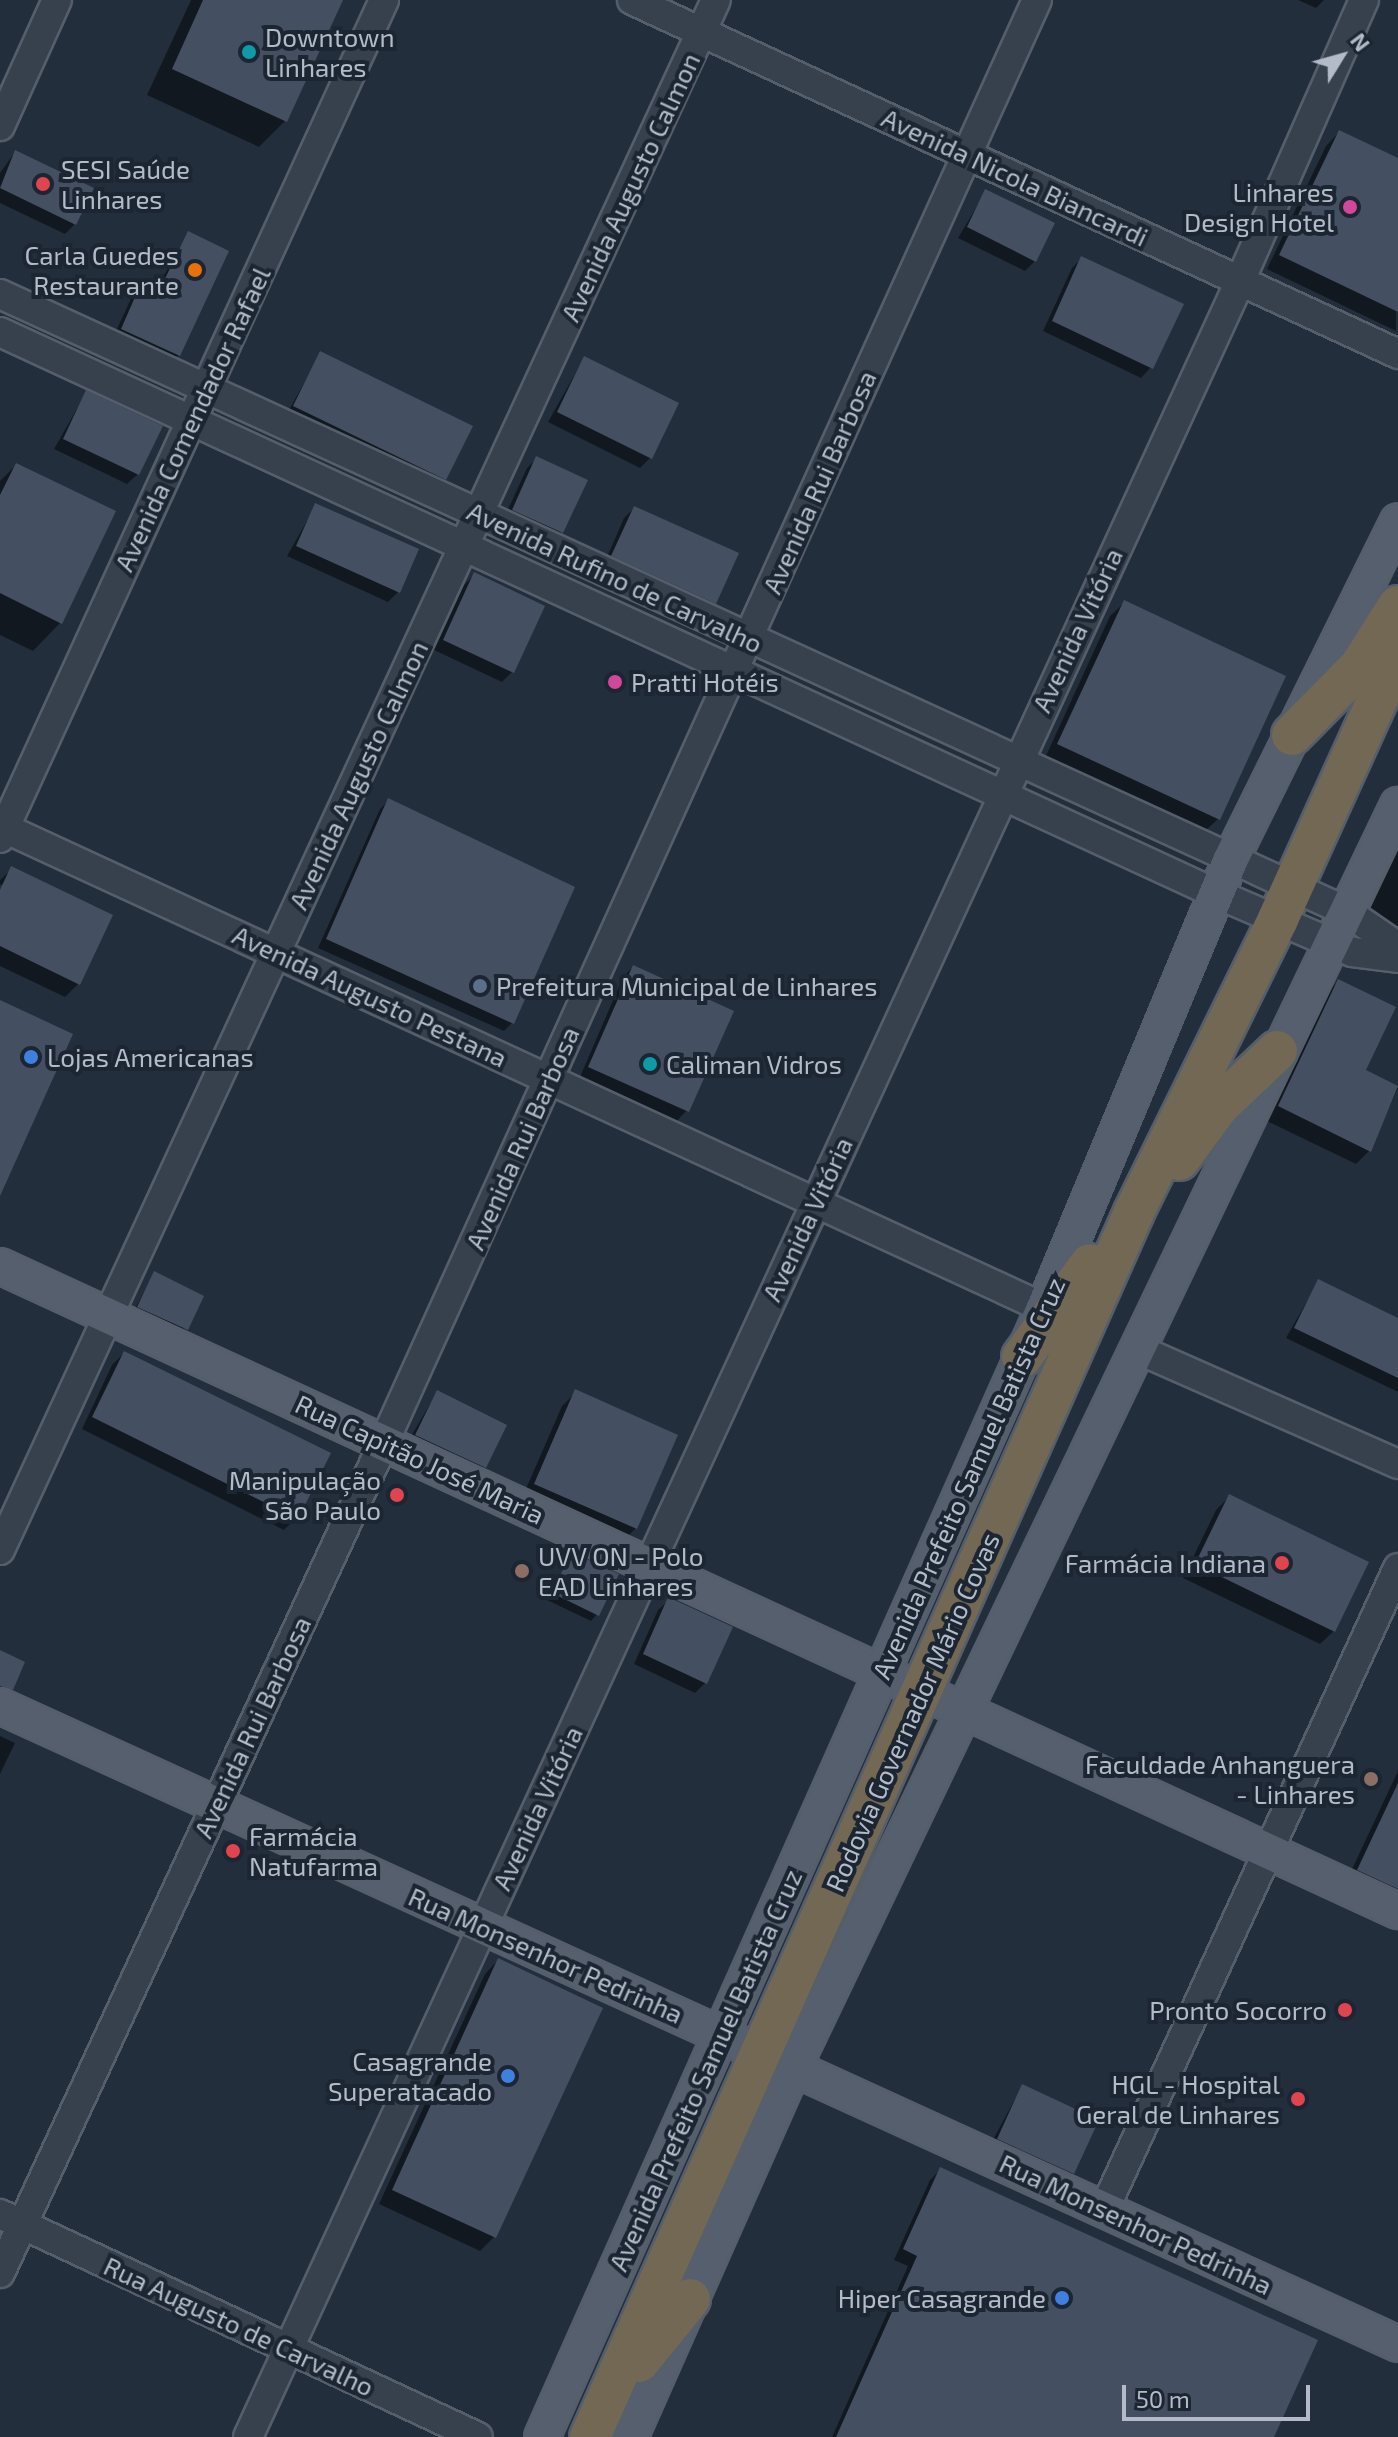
<!DOCTYPE html>
<meta charset="utf-8">
<style>
body{margin:0}
#map{position:relative;width:1398px;height:2437px;overflow:hidden;background:#232e3d;font-family:"Exo 2",sans-serif}
div>[style]{position:absolute}
.shadow>*{inset:0;background:#0007}
.building>*{inset:0;background:#444f61}
.roads{filter:drop-shadow(2px 0 #555e6b) drop-shadow(-2px 0 #555e6b) drop-shadow(0 2px #555e6b) drop-shadow(0 -2px #555e6b)}
.minor>*{height:28px;margin:-14px;padding:0 14px;transform-origin:14px;border-radius:14px;background:#37404d}
.major>*{height:34px;margin:-17px;padding:0 17px;transform-origin:17px;border-radius:17px;background:#555f6d}
.highway>*{height:40px;margin:-20px;padding:0 20px;transform-origin:20px;border-radius:20px;background:#736854}
.dots>*{width:22px;height:22px;translate:-50% -50%;box-sizing:border-box;border:4px solid #1c2532;border-radius:50%}
span{translate:-50% -50%;white-space:nowrap;text-align:center;line-height:1.15;-webkit-text-stroke:8px #1c2532;paint-order:stroke}
.poi-label{font-size:26px;color:#b3bbc8}
.left{translate:0 -50%;text-align:left}
.right{translate:-100% -50%;text-align:right}
.street-label{font-size:26px;color:#b3bbc8}
.north{position:absolute;left:1302px;top:16px;width:80px;height:80px;-webkit-text-stroke:6px #1c2532;paint-order:stroke;rotate:53deg;font-size:22px;font-weight:700;line-height:32px;text-align:center;color:#b3bbc8}
.north::after{content:'';display:block;margin:auto;width:28px;height:36px;background:#b3bbc8;clip-path:polygon(50% 0,100% 100%,50% 72%,0 100%)}
.scale{position:absolute;left:1122px;top:2385px;width:188px;height:36px;box-sizing:border-box;border:4px solid #b3bbc8;border-top:0;padding-left:10px;font-size:24px;line-height:28px;white-space:nowrap;color:#b3bbc8;-webkit-text-stroke:6px #1c2532;paint-order:stroke}
</style>
<div id="map">
<div class="shadow">
<div style="clip-path:polygon(191px 0,341px 0,285px 121px,259px 147px,147px 95px)"></div>
<div style="clip-path:polygon(1298px 0,1324px 0,1316px 8px)"></div>
<div style="clip-path:polygon(1339px 132px,1398px 160px,1396px 331px,1267px 269px,1326px 146px)"></div>
<div style="clip-path:polygon(15px 152px,75px 224px,65px 234px,0 203px,0 173px)"></div>
<div style="clip-path:polygon(986px 191px,1035px 261px,1025px 271px,958px 238px)"></div>
<div style="clip-path:polygon(188px 234px,179px 355px,168px 365px,112px 340px,133px 294px,143px 283px,156px 289px)"></div>
<div style="clip-path:polygon(1082px 258px,1151px 367px,1141px 378px,1043px 331px,1072px 268px)"></div>
<div style="clip-path:polygon(321px 353px,445px 479px,435px 489px,285px 417px)"></div>
<div style="clip-path:polygon(584px 358px,650px 458px,640px 468px,548px 422px)"></div>
<div style="clip-path:polygon(86px 393px,138px 474px,127px 484px,54px 449px)"></div>
<div style="clip-path:polygon(537px 458px,561px 532px,551px 542px,503px 520px,527px 468px)"></div>
<div style="clip-path:polygon(16px 465px,61px 622px,33px 651px,0 635px,0 481px)"></div>
<div style="clip-path:polygon(316px 505px,398px 592px,388px 602px,287px 556px)"></div>
<div style="clip-path:polygon(634px 508px,715px 602px,704px 613px,603px 566px,624px 518px)"></div>
<div style="clip-path:polygon(474px 575px,512px 672px,502px 682px,434px 650px,464px 585px)"></div>
<div style="clip-path:polygon(1124px 603px,1218px 819px,1204px 832px,1045px 758px,1110px 616px)"></div>
<div style="clip-path:polygon(388px 801px,512px 1023px,504px 1031px,318px 948px,380px 809px)"></div>
<div style="clip-path:polygon(1398px 846px,1398px 927px,1368px 914px)"></div>
<div style="clip-path:polygon(12px 869px,79px 983px,65px 997px,0 966px,0 894px,6px 883px,0 885px,0 880px)"></div>
<div style="clip-path:polygon(633px 967px,687px 1110px,677px 1121px,580px 1077px,623px 977px)"></div>
<div style="clip-path:polygon(1338px 982px,1363px 1071px,1398px 1088px,1370px 1150px,1356px 1164px,1265px 1120px,1324px 995px)"></div>
<div style="clip-path:polygon(154px 1274px,202px 1297px,179px 1336px,132px 1314px)"></div>
<div style="clip-path:polygon(1318px 1282px,1398px 1320px,1398px 1392px,1286px 1338px)"></div>
<div style="clip-path:polygon(124px 1353px,296px 1518px,284px 1530px,82px 1429px,112px 1365px)"></div>
<div style="clip-path:polygon(437px 1392px,484px 1467px,474px 1477px,406px 1445px)"></div>
<div style="clip-path:polygon(576px 1392px,636px 1528px,622px 1542px,522px 1498px,562px 1406px)"></div>
<div style="clip-path:polygon(1230px 1496px,1334px 1631px,1320px 1644px,1183px 1578px,1216px 1510px)"></div>
<div style="clip-path:polygon(572px 1554px,597px 1614px,591px 1621px,547px 1600px)"></div>
<div style="clip-path:polygon(669px 1600px,705px 1683px,695px 1693px,634px 1664px,658px 1610px)"></div>
<div style="clip-path:polygon(0 1736px,15px 1743px,0 1774px)"></div>
<div style="clip-path:polygon(1398px 1771px,1398px 1908px,1345px 1884px)"></div>
<div style="clip-path:polygon(498px 1960px,494px 2237px,480px 2251px,379px 2204px,485px 1974px)"></div>
<div style="clip-path:polygon(1022px 2086px,1073px 2173px,1063px 2183px,988px 2149px)"></div>
<div style="clip-path:polygon(940px 2170px,1272px 2437px,832px 2437px,908px 2266px,894px 2260px,930px 2180px)"></div>
</div>
<div class="building">
<div style="clip-path:polygon(203px 0,343px 0,287px 122px,172px 69px)"></div>
<div style="clip-path:polygon(1339px 130px,1398px 158px,1398px 312px,1279px 255px)"></div>
<div style="clip-path:polygon(15px 150px,94px 188px,76px 225px,0 188px)"></div>
<div style="clip-path:polygon(985px 189px,1055px 223px,1036px 262px,967px 227px)"></div>
<div style="clip-path:polygon(188px 231px,229px 251px,180px 356px,121px 329px,142px 281px,160px 289px)"></div>
<div style="clip-path:polygon(1081px 256px,1184px 304px,1153px 369px,1052px 321px)"></div>
<div style="clip-path:polygon(320px 351px,473px 426px,446px 480px,293px 406px)"></div>
<div style="clip-path:polygon(584px 356px,679px 403px,652px 459px,557px 412px)"></div>
<div style="clip-path:polygon(86px 390px,163px 426px,139px 475px,63px 439px)"></div>
<div style="clip-path:polygon(536px 456px,588px 480px,563px 533px,512px 510px)"></div>
<div style="clip-path:polygon(16px 463px,116px 511px,62px 624px,0 593px,0 495px)"></div>
<div style="clip-path:polygon(315px 503px,419px 549px,400px 593px,296px 546px)"></div>
<div style="clip-path:polygon(634px 506px,739px 553px,716px 604px,611px 556px)"></div>
<div style="clip-path:polygon(474px 572px,545px 606px,514px 673px,443px 640px)"></div>
<div style="clip-path:polygon(1124px 600px,1286px 676px,1220px 820px,1057px 744px)"></div>
<div style="clip-path:polygon(388px 798px,575px 887px,514px 1024px,326px 939px)"></div>
<div style="clip-path:polygon(11px 866px,113px 915px,80px 985px,0 946px,0 890px)"></div>
<div style="clip-path:polygon(633px 965px,734px 1011px,689px 1112px,588px 1067px)"></div>
<div style="clip-path:polygon(1338px 979px,1396px 1007px,1366px 1070px,1398px 1086px,1371px 1152px,1278px 1106px)"></div>
<div style="clip-path:polygon(0 1000px,73px 1034px,0 1196px)"></div>
<div style="clip-path:polygon(154px 1271px,204px 1296px,188px 1330px,137px 1307px)"></div>
<div style="clip-path:polygon(1318px 1279px,1398px 1318px,1398px 1378px,1294px 1328px)"></div>
<div style="clip-path:polygon(124px 1351px,331px 1453px,298px 1519px,92px 1417px)"></div>
<div style="clip-path:polygon(575px 1389px,678px 1435px,637px 1529px,534px 1484px)"></div>
<div style="clip-path:polygon(437px 1390px,507px 1425px,486px 1468px,415px 1435px)"></div>
<div style="clip-path:polygon(1229px 1494px,1369px 1562px,1335px 1632px,1195px 1564px)"></div>
<div style="clip-path:polygon(571px 1552px,619px 1574px,599px 1616px,552px 1593px)"></div>
<div style="clip-path:polygon(668px 1597px,733px 1627px,707px 1684px,643px 1654px)"></div>
<div style="clip-path:polygon(0 1650px,25px 1662px,13px 1690px,0 1686px)"></div>
<div style="clip-path:polygon(1398px 1783px,1398px 1889px,1357px 1870px)"></div>
<div style="clip-path:polygon(498px 1958px,603px 2008px,496px 2238px,392px 2190px)"></div>
<div style="clip-path:polygon(1022px 2084px,1099px 2120px,1074px 2174px,997px 2139px)"></div>
<div style="clip-path:polygon(940px 2167px,1318px 2340px,1274px 2437px,836px 2437px,917px 2256px,903px 2249px)"></div>
</div>
<div class="roads">
<div class="minor">
<div style="left:632px;top:0;width:844px;rotate:24.8deg"></div>
<div style="left:0;top:126px;width:138px;rotate:-65.7deg"></div>
<div style="left:0;top:294px;width:1481px;rotate:24.63deg"></div>
<div style="left:1346px;top:911px;width:63px;rotate:34.7deg"></div>
<div style="left:0;top:332px;width:1340px;rotate:24.79deg"></div>
<div style="left:1217px;top:894px;width:147px;rotate:23.2deg"></div>
<div style="left:1352px;top:952px;width:46px;rotate:7.4deg"></div>
<div style="left:0;top:826px;width:1150px;rotate:24.78deg"></div>
<div style="left:0;top:838px;width:922px;rotate:-65.38deg"></div>
<div style="left:1135px;top:1348px;width:287px;rotate:23.8deg"></div>
<div style="left:0;top:1550px;width:1707px;rotate:-65.21deg"></div>
<div style="left:1104px;top:2210px;width:706px;rotate:-65.39deg"></div>
<div style="left:0;top:2214px;width:527px;rotate:25.01deg"></div>
<div style="left:0;top:2273px;width:915px;rotate:-65.2deg"></div>
<div style="left:384px;top:1442px;width:1583px;rotate:-65.64deg"></div>
<div style="left:248px;top:2437px;width:2373px;rotate:-65.29deg"></div>
<div style="left:1240px;top:281px;width:307px;rotate:-66.2deg"></div>
</div>
<div class="major">
<div style="left:0;top:1266px;width:1540px;rotate:24.77deg"></div>
<div style="left:0;top:1706px;width:1537px;rotate:24.53deg"></div>
<div style="left:542px;top:2437px;width:1236px;rotate:-66.03deg"></div>
<div style="left:1044px;top:1308px;width:484px;rotate:-67.4deg"></div>
<div style="left:1230px;top:861px;width:379px;rotate:-63.7deg"></div>
<div style="left:630px;top:2437px;width:422px;rotate:-66.1deg"></div>
<div style="left:801px;top:2051px;width:1382px;rotate:-64.4deg"></div>
</div>
<div class="highway">
<div style="left:1292px;top:735px;width:97px;rotate:-45.4deg"></div>
<div style="left:1360px;top:666px;width:71px;rotate:-57.7deg"></div>
<div style="left:1179px;top:1160px;width:67px;rotate:-53.5deg"></div>
<div style="left:1219px;top:1106px;width:80px;rotate:-43.5deg"></div>
<div style="left:1022px;top:1357px;width:115px;rotate:-53.8deg"></div>
<div style="left:639px;top:2362px;width:81px;rotate:-51deg"></div>
<div style="left:590px;top:2437px;width:1340px;rotate:-66.05deg"></div>
<div style="left:1134px;top:1212px;width:326px;rotate:-63.8deg"></div>
<div style="left:1278px;top:919px;width:291px;rotate:-65.6deg"></div>
</div>
</div>
<div class="dots">
<div style="left:249px;top:52px;background:#0f9aa8"></div>
<div style="left:43px;top:184px;background:#e0444e"></div>
<div style="left:1350px;top:207px;background:#d1479c"></div>
<div style="left:195px;top:270px;background:#e8710a"></div>
<div style="left:615px;top:682px;background:#d1479c"></div>
<div style="left:480px;top:986px;background:#5c6f8a"></div>
<div style="left:31px;top:1057px;background:#3f7fe0"></div>
<div style="left:650px;top:1064px;background:#0f9aa8"></div>
<div style="left:397px;top:1495px;background:#e0444e"></div>
<div style="left:1282px;top:1563px;background:#e0444e"></div>
<div style="left:522px;top:1571px;background:#8d6e63"></div>
<div style="left:1371px;top:1779px;background:#8d6e63"></div>
<div style="left:233px;top:1851px;background:#e0444e"></div>
<div style="left:1345px;top:2010px;background:#e0444e"></div>
<div style="left:508px;top:2076px;background:#3f7fe0"></div>
<div style="left:1298px;top:2099px;background:#e0444e"></div>
<div style="left:1062px;top:2298px;background:#3f7fe0"></div>
</div>
<div class="poi-label">
<span class="left" style="left:265px;top:52px">Downtown<br>Linhares</span>
<span class="left" style="left:61px;top:184px">SESI Saúde<br>Linhares</span>
<span class="right" style="left:1334px;top:207px">Linhares<br>Design Hotel</span>
<span class="right" style="left:179px;top:270px">Carla Guedes<br>Restaurante</span>
<span class="left" style="left:631px;top:682px">Pratti Hotéis</span>
<span class="left" style="left:496px;top:986px">Prefeitura Municipal de Linhares</span>
<span class="left" style="left:47px;top:1057px">Lojas Americanas</span>
<span class="left" style="left:666px;top:1064px">Caliman Vidros</span>
<span class="right" style="left:381px;top:1495px">Manipulação<br>São Paulo</span>
<span class="left" style="left:538px;top:1571px">UVV ON - Polo<br>EAD Linhares</span>
<span class="right" style="left:1266px;top:1563px">Farmácia Indiana</span>
<span class="right" style="left:1355px;top:1779px">Faculdade Anhanguera<br>- Linhares</span>
<span class="left" style="left:249px;top:1851px">Farmácia<br>Natufarma</span>
<span class="right" style="left:1327px;top:2010px">Pronto Socorro</span>
<span class="right" style="left:492px;top:2076px">Casagrande<br>Superatacado</span>
<span class="right" style="left:1280px;top:2099px">HGL - Hospital<br>Geral de Linhares</span>
<span class="right" style="left:1046px;top:2298px">Hiper Casagrande</span>
</div>
<div class="street-label">
<span style="left:1015px;top:177px;rotate:25deg">Avenida Nicola Biancardi</span>
<span style="left:630px;top:187px;rotate:-65deg">Avenida Augusto Calmon</span>
<span style="left:192px;top:419px;rotate:-65deg">Avenida Comendador Rafael</span>
<span style="left:819px;top:482px;rotate:-66deg">Avenida Rui Barbosa</span>
<span style="left:615px;top:577px;rotate:25deg">Avenida Rufino de Carvalho</span>
<span style="left:1077px;top:630px;rotate:-65deg">Avenida Vitória</span>
<span style="left:358px;top:775px;rotate:-65deg">Avenida Augusto Calmon</span>
<span style="left:370px;top:996px;rotate:25deg">Avenida Augusto Pestana</span>
<span style="left:522px;top:1138px;rotate:-66deg">Avenida Rui Barbosa</span>
<span style="left:807px;top:1219px;rotate:-65deg">Avenida Vitória</span>
<span style="left:420px;top:1459px;rotate:25deg">Rua Capitão José Maria</span>
<span style="left:968px;top:1478px;rotate:-66deg">Avenida Prefeito Samuel Batista Cruz</span>
<span style="left:912px;top:1712px;rotate:-66deg">Rodovia Governador Mário Covas</span>
<span style="left:252px;top:1727px;rotate:-65deg">Avenida Rui Barbosa</span>
<span style="left:537px;top:1808px;rotate:-65deg">Avenida Vitória</span>
<span style="left:546px;top:1955px;rotate:24deg">Rua Monsenhor Pedrinha</span>
<span style="left:705px;top:2070px;rotate:-66deg">Avenida Prefeito Samuel Batista Cruz</span>
<span style="left:1136px;top:2224px;rotate:25deg">Rua Monsenhor Pedrinha</span>
<span style="left:239px;top:2326px;rotate:25deg">Rua Augusto de Carvalho</span>
</div>
<div class="north">N</div>
<div class="scale">50 m</div>
</div>
